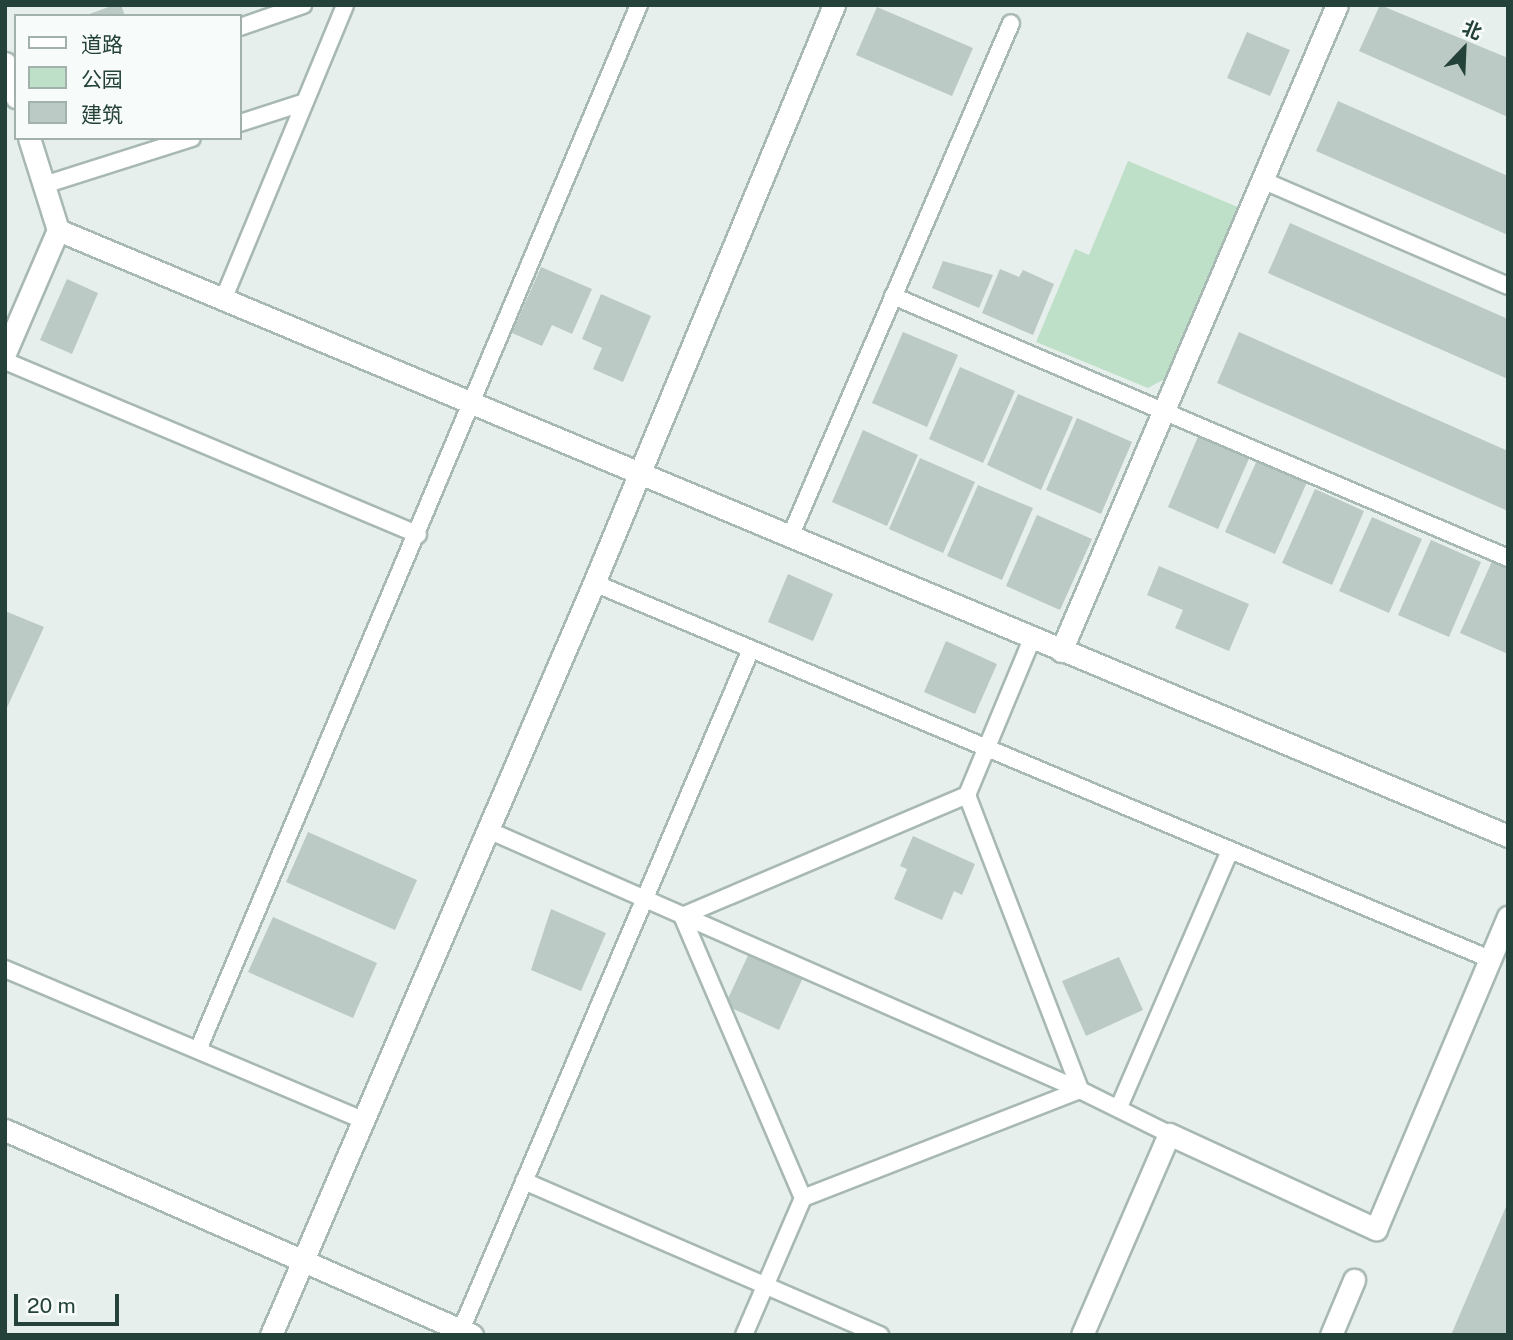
<!DOCTYPE html>
<meta charset="utf-8">
<style>
body{margin:0}
#map{position:relative;width:1513px;height:1340px;overflow:hidden;background:#e6efeb;font-family:"Public Sans","Noto Sans SC",sans-serif}
div>[style]{position:absolute}
.green>*{inset:0;background:#bfe0c8}
.building>*{inset:0;background:#bbcac4}
.roads{filter:drop-shadow(2px 0 #a8b8b2) drop-shadow(-2px 0 #a8b8b2) drop-shadow(0 2px #a8b8b2) drop-shadow(0 -2px #a8b8b2)}
.service>*{height:16px;margin:-8px;padding:0 8px;transform-origin:8px;border-radius:8px;background:#fff}
.minor>*{height:21px;margin:-10.5px;padding:0 10.5px;transform-origin:10.5px;border-radius:10.5px;background:#fff}
span{translate:-50% -50%;white-space:nowrap;text-align:center;line-height:1.15;-webkit-text-stroke:5px #f7fbf9;paint-order:stroke}
.frame{position:absolute;inset:0;border:7px solid #24423a;pointer-events:none}
.legend{position:absolute;left:14px;top:14px;width:228px;height:126px;box-sizing:border-box;background:#f7fbf9;border:2px solid #a3b1ad;margin:0;padding:9px 12px;list-style:none;font-size:21px;color:#24423a}
.legend li{display:flex;align-items:center;gap:14px;height:35px}
.legend b{width:35px;border:2px solid #a3b1ad}
.north{position:absolute;left:1429px;top:14px;width:70px;height:70px;-webkit-text-stroke:5px #f7fbf9;paint-order:stroke;rotate:23deg;font-size:19px;font-weight:700;line-height:28px;text-align:center;color:#24423a}
.north::after{content:'';display:block;margin:auto;width:24px;height:32px;background:#24423a;clip-path:polygon(50% 0,100% 100%,50% 72%,0 100%)}
.scale{position:absolute;left:14px;top:1294px;width:105px;height:32px;box-sizing:border-box;border:4px solid #24423a;border-top:0;padding-left:9px;font-size:21px;line-height:24px;white-space:nowrap;color:#24423a;-webkit-text-stroke:5px #f7fbf9;paint-order:stroke}
</style>
<div id="map">
<div class="green">
<div style="clip-path:polygon(1128px 161px,1240px 208px,1170px 376px,1148px 388px,1036px 342px,1075px 249px,1089px 255px)"></div>
</div>
<div class="building">
<div style="clip-path:polygon(114px 5px,121px 5px,125px 16px,84px 16px)"></div>
<div style="clip-path:polygon(1380px 5px,1508px 58px,1508px 117px,1359px 51px)"></div>
<div style="clip-path:polygon(877px 7px,973px 48px,952px 96px,856px 55px)"></div>
<div style="clip-path:polygon(1247px 32px,1290px 50px,1270px 96px,1227px 78px)"></div>
<div style="clip-path:polygon(1338px 101px,1508px 176px,1508px 235px,1316px 151px)"></div>
<div style="clip-path:polygon(1290px 223px,1508px 319px,1508px 379px,1268px 273px)"></div>
<div style="clip-path:polygon(943px 261px,993px 275px,979px 308px,932px 288px)"></div>
<div style="clip-path:polygon(541px 267px,592px 289px,572px 334px,552px 325px,542px 346px,512px 333px)"></div>
<div style="clip-path:polygon(1000px 269px,1019px 277px,1023px 270px,1054px 284px,1033px 335px,982px 313px)"></div>
<div style="clip-path:polygon(67px 279px,98px 293px,72px 354px,40px 340px)"></div>
<div style="clip-path:polygon(601px 294px,651px 316px,623px 382px,593px 369px,602px 348px,582px 339px)"></div>
<div style="clip-path:polygon(903px 332px,958px 355px,927px 427px,872px 403px)"></div>
<div style="clip-path:polygon(1239px 332px,1508px 451px,1508px 511px,1217px 383px)"></div>
<div style="clip-path:polygon(960px 367px,1015px 391px,983px 463px,929px 439px)"></div>
<div style="clip-path:polygon(1018px 394px,1073px 417px,1041px 490px,987px 465px)"></div>
<div style="clip-path:polygon(1077px 418px,1132px 442px,1101px 514px,1046px 490px)"></div>
<div style="clip-path:polygon(863px 430px,918px 455px,887px 526px,832px 502px)"></div>
<div style="clip-path:polygon(1200px 432px,1251px 454px,1218px 529px,1168px 507px)"></div>
<div style="clip-path:polygon(920px 458px,975px 482px,943px 553px,889px 529px)"></div>
<div style="clip-path:polygon(1258px 458px,1308px 480px,1275px 554px,1225px 532px)"></div>
<div style="clip-path:polygon(978px 485px,1033px 508px,1002px 580px,947px 556px)"></div>
<div style="clip-path:polygon(1315px 489px,1364px 511px,1332px 585px,1282px 563px)"></div>
<div style="clip-path:polygon(1037px 515px,1092px 539px,1060px 610px,1006px 586px)"></div>
<div style="clip-path:polygon(1372px 517px,1422px 539px,1389px 613px,1339px 591px)"></div>
<div style="clip-path:polygon(1431px 540px,1481px 562px,1449px 637px,1398px 615px)"></div>
<div style="clip-path:polygon(1493px 559px,1508px 565px,1508px 654px,1460px 633px)"></div>
<div style="clip-path:polygon(1159px 566px,1249px 604px,1229px 651px,1175px 628px,1183px 610px,1147px 595px)"></div>
<div style="clip-path:polygon(788px 574px,833px 594px,813px 641px,768px 622px)"></div>
<div style="clip-path:polygon(5px 611px,44px 627px,5px 712px)"></div>
<div style="clip-path:polygon(946px 641px,997px 664px,975px 714px,924px 692px)"></div>
<div style="clip-path:polygon(308px 832px,417px 880px,395px 930px,286px 882px)"></div>
<div style="clip-path:polygon(913px 836px,975px 864px,962px 895px,954px 891px,942px 920px,894px 899px,907px 869px,900px 866px)"></div>
<div style="clip-path:polygon(551px 909px,606px 933px,581px 991px,531px 970px)"></div>
<div style="clip-path:polygon(273px 917px,377px 963px,353px 1018px,248px 972px)"></div>
<div style="clip-path:polygon(751px 949px,805px 973px,779px 1030px,725px 1005px)"></div>
<div style="clip-path:polygon(1119px 957px,1143px 1010px,1086px 1036px,1062px 981px)"></div>
<div style="clip-path:polygon(1508px 1202px,1508px 1335px,1451px 1335px)"></div>
</div>
<div class="roads">
<div class="service">
<div style="left:240px;top:27px;width:67px;rotate:-19.2deg"></div>
<div style="left:240px;top:123px;width:68px;rotate:-17.9deg"></div>
<div style="left:1262px;top:180px;width:268px;rotate:23.3deg"></div>
<div style="left:44px;top:185px;width:155px;rotate:-17.6deg"></div>
<div style="left:893px;top:296px;width:668px;rotate:23.07deg"></div>
<div style="left:223px;top:300px;width:319px;rotate:-67.5deg"></div>
<div style="left:5px;top:361px;width:448px;rotate:22.8deg"></div>
<div style="left:790px;top:537px;width:559px;rotate:-66.73deg"></div>
<div style="left:594px;top:583px;width:972px;rotate:22.77deg"></div>
<div style="left:967px;top:795px;width:316px;rotate:69deg"></div>
<div style="left:1080px;top:1090px;width:297px;rotate:158.7deg"></div>
<div style="left:803px;top:1198px;width:307px;rotate:-113.2deg"></div>
<div style="left:682px;top:916px;width:310px;rotate:-23deg"></div>
<div style="left:967px;top:795px;width:169px;rotate:-67.4deg"></div>
<div style="left:488px;top:830px;width:647px;rotate:23.71deg"></div>
<div style="left:1080px;top:1090px;width:99px;rotate:26.3deg"></div>
<div style="left:5px;top:969px;width:389px;rotate:22.9deg"></div>
<div style="left:198px;top:1050px;width:1134px;rotate:-67.12deg"></div>
<div style="left:1119px;top:1107px;width:280px;rotate:-66.6deg"></div>
<div style="left:524px;top:1181px;width:388px;rotate:23.4deg"></div>
<div style="left:461px;top:1330px;width:740px;rotate:-66.93deg"></div>
<div style="left:744px;top:1335px;width:149px;rotate:-66.7deg"></div>
</div>
<div class="minor">
<div style="left:5px;top:63px;width:36px;rotate:72deg"></div>
<div style="left:58px;top:230px;width:1572px;rotate:22.68deg"></div>
<div style="left:5px;top:353px;width:134px;rotate:-66.7deg"></div>
<div style="left:58px;top:230px;width:96px;rotate:-107.5deg"></div>
<div style="left:1061px;top:651px;width:702px;rotate:-66.87deg"></div>
<div style="left:5px;top:1130px;width:510px;rotate:23.7deg"></div>
<div style="left:271px;top:1335px;width:818px;rotate:-66.76deg"></div>
<div style="left:594px;top:583px;width:626px;rotate:-67.45deg"></div>
<div style="left:1082px;top:1335px;width:219px;rotate:-66.6deg"></div>
<div style="left:1169px;top:1134px;width:228px;rotate:24.7deg"></div>
<div style="left:1376px;top:1229px;width:339px;rotate:-67.1deg"></div>
<div style="left:1331px;top:1335px;width:60px;rotate:-67.3deg"></div>
</div>
</div>
<div class="frame"></div>
<ul class="legend">
<li><b style="height:9px;background:#fff"></b>道路</li>
<li><b style="height:19px;background:#bfe0c8"></b>公园</li>
<li><b style="height:19px;background:#bbcac4"></b>建筑</li>
</ul>
<div class="north">北</div>
<div class="scale">20 m</div>
</div>
